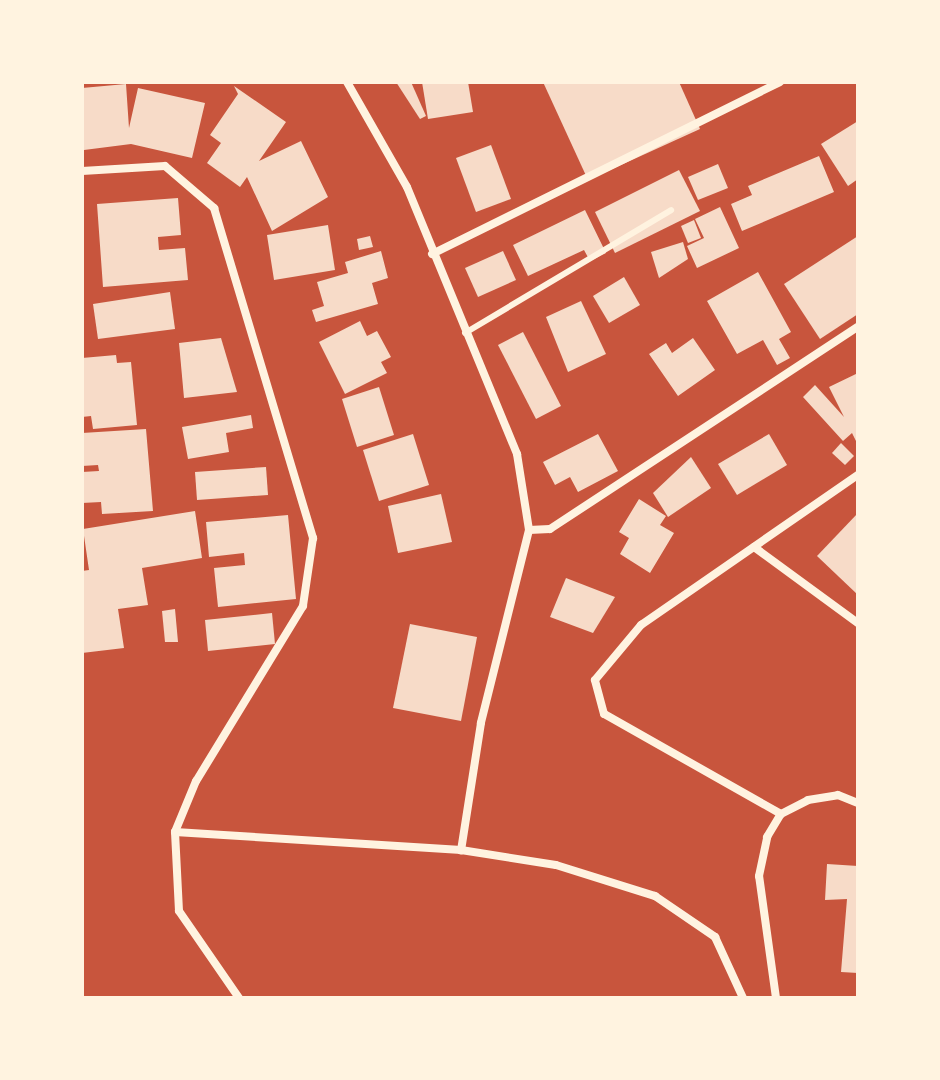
<!DOCTYPE html>
<style>
body{margin:0}
#map{position:relative;width:940px;height:1080px;overflow:hidden;background:#c8553d;font-family:Cabin,sans-serif}
div>[style]{position:absolute}
.building>*{inset:0;background:#f7dbc8}
.service>*{height:6px;margin:-3px;padding:0 3px;transform-origin:3px;border-radius:3px;background:#fff3e0}
.minor>*{height:8px;margin:-4px;padding:0 4px;transform-origin:4px;border-radius:4px;background:#fff3e0}
span{translate:-50% -50%;white-space:nowrap;text-align:center;line-height:1.15;-webkit-text-stroke:6px #fff3e0;paint-order:stroke}
.frame{position:absolute;inset:0;border:84px solid #fff3e0;pointer-events:none}
</style>
<div id="map">
<div class="building">
<div style="clip-path:polygon(396px 82px,411px 82px,426px 116px,420px 119px)"></div>
<div style="clip-path:polygon(422px 82px,468px 82px,473px 112px,428px 119px)"></div>
<div style="clip-path:polygon(543px 82px,679px 82px,700px 129px,588px 180px)"></div>
<div style="clip-path:polygon(126px 84px,129px 128px,138px 88px,205px 103px,192px 158px,131px 144px,84px 150px,82px 88px)"></div>
<div style="clip-path:polygon(234px 86px,286px 122px,259px 161px,301px 141px,328px 197px,272px 231px,247px 177px,240px 187px,207px 163px,221px 143px,210px 135px,238px 94px)"></div>
<div style="clip-path:polygon(858px 121px,858px 179px,848px 186px,821px 144px)"></div>
<div style="clip-path:polygon(491px 145px,511px 199px,476px 212px,456px 158px)"></div>
<div style="clip-path:polygon(819px 156px,834px 192px,742px 231px,731px 204px,752px 195px,748px 186px)"></div>
<div style="clip-path:polygon(718px 164px,728px 188px,698px 200px,688px 177px)"></div>
<div style="clip-path:polygon(679px 170px,700px 211px,615px 253px,595px 212px)"></div>
<div style="clip-path:polygon(178px 198px,181px 235px,158px 237px,159px 250px,185px 248px,188px 280px,103px 287px,97px 204px)"></div>
<div style="clip-path:polygon(720px 207px,739px 248px,697px 268px,687px 246px,704px 238px,695px 219px)"></div>
<div style="clip-path:polygon(585px 210px,606px 253px,590px 261px,584px 250px,528px 276px,513px 245px)"></div>
<div style="clip-path:polygon(694px 220px,701px 238px,688px 243px,681px 226px)"></div>
<div style="clip-path:polygon(328px 225px,335px 270px,274px 280px,267px 235px)"></div>
<div style="clip-path:polygon(370px 236px,373px 247px,359px 250px,357px 239px)"></div>
<div style="clip-path:polygon(858px 236px,858px 314px,820px 339px,784px 284px)"></div>
<div style="clip-path:polygon(683px 242px,688px 259px,659px 278px,651px 252px)"></div>
<div style="clip-path:polygon(381px 251px,388px 278px,372px 283px,378px 304px,316px 322px,312px 310px,324px 306px,317px 282px,348px 273px,345px 262px)"></div>
<div style="clip-path:polygon(503px 251px,516px 280px,478px 297px,465px 268px)"></div>
<div style="clip-path:polygon(758px 272px,791px 332px,779px 339px,790px 358px,777px 365px,763px 340px,737px 354px,707px 301px)"></div>
<div style="clip-path:polygon(624px 277px,640px 305px,609px 323px,593px 296px)"></div>
<div style="clip-path:polygon(170px 292px,175px 329px,98px 339px,93px 304px)"></div>
<div style="clip-path:polygon(581px 301px,606px 354px,568px 372px,546px 317px)"></div>
<div style="clip-path:polygon(360px 321px,367px 336px,377px 331px,391px 357px,381px 362px,387px 373px,345px 394px,319px 342px)"></div>
<div style="clip-path:polygon(523px 332px,561px 406px,536px 419px,498px 345px)"></div>
<div style="clip-path:polygon(221px 338px,237px 392px,184px 398px,179px 343px)"></div>
<div style="clip-path:polygon(693px 338px,715px 370px,678px 396px,649px 354px,666px 343px,672px 353px)"></div>
<div style="clip-path:polygon(116px 355px,117px 363px,131px 362px,137px 425px,93px 429px,91px 416px,82px 417px,82px 358px)"></div>
<div style="clip-path:polygon(858px 373px,858px 445px,852px 433px,843px 441px,803px 397px,815px 385px,844px 417px,829px 387px)"></div>
<div style="clip-path:polygon(379px 387px,394px 435px,357px 447px,342px 399px)"></div>
<div style="clip-path:polygon(251px 415px,253px 428px,226px 433px,229px 452px,188px 459px,182px 427px)"></div>
<div style="clip-path:polygon(146px 429px,153px 511px,102px 514px,101px 502px,82px 503px,82px 472px,99px 471px,98px 465px,82px 466px,82px 433px)"></div>
<div style="clip-path:polygon(413px 434px,429px 485px,379px 501px,363px 450px)"></div>
<div style="clip-path:polygon(598px 434px,618px 471px,578px 492px,570px 477px,555px 485px,543px 462px)"></div>
<div style="clip-path:polygon(769px 434px,787px 465px,737px 495px,718px 464px)"></div>
<div style="clip-path:polygon(841px 443px,854px 456px,845px 465px,832px 453px)"></div>
<div style="clip-path:polygon(691px 457px,711px 488px,668px 517px,653px 493px)"></div>
<div style="clip-path:polygon(266px 467px,268px 495px,197px 500px,195px 472px)"></div>
<div style="clip-path:polygon(441px 494px,452px 542px,398px 553px,388px 506px)"></div>
<div style="clip-path:polygon(639px 499px,666px 516px,660px 525px,674px 533px,650px 573px,620px 554px,629px 538px,619px 532px)"></div>
<div style="clip-path:polygon(195px 511px,202px 558px,142px 568px,148px 605px,118px 609px,124px 648px,82px 653px,82px 571px,89px 570px,83px 529px)"></div>
<div style="clip-path:polygon(858px 513px,858px 595px,817px 556px)"></div>
<div style="clip-path:polygon(288px 515px,296px 599px,218px 607px,214px 568px,245px 565px,244px 553px,209px 557px,206px 522px)"></div>
<div style="clip-path:polygon(566px 578px,615px 597px,593px 633px,550px 617px)"></div>
<div style="clip-path:polygon(175px 609px,178px 642px,165px 642px,162px 611px)"></div>
<div style="clip-path:polygon(272px 613px,275px 644px,208px 651px,205px 620px)"></div>
<div style="clip-path:polygon(410px 624px,477px 637px,461px 721px,393px 708px)"></div>
<div style="clip-path:polygon(827px 864px,858px 866px,858px 973px,841px 972px,847px 899px,825px 900px)"></div>
</div>
<div class="service">
<div style="left:465px;top:333px;width:240px;rotate:-30.8deg"></div>
</div>
<div class="minor">
<div style="left:347px;top:82px;width:121px;rotate:60.3deg"></div>
<div style="left:407px;top:187px;width:289px;rotate:67.6deg"></div>
<div style="left:517px;top:454px;width:77px;rotate:81deg"></div>
<div style="left:529px;top:530px;width:199px;rotate:104deg"></div>
<div style="left:481px;top:723px;width:129px;rotate:98.9deg"></div>
<div style="left:82px;top:171px;width:83px;rotate:-3.4deg"></div>
<div style="left:165px;top:166px;width:65px;rotate:40.6deg"></div>
<div style="left:214px;top:208px;width:345px;rotate:73.3deg"></div>
<div style="left:313px;top:538px;width:69px;rotate:98.4deg"></div>
<div style="left:303px;top:606px;width:205px;rotate:121.4deg"></div>
<div style="left:196px;top:781px;width:55px;rotate:112.4deg"></div>
<div style="left:175px;top:832px;width:79px;rotate:87.1deg"></div>
<div style="left:179px;top:911px;width:106px;rotate:55.4deg"></div>
<div style="left:432px;top:254px;width:388px;rotate:-26.3deg"></div>
<div style="left:529px;top:530px;width:21px;rotate:-3deg"></div>
<div style="left:550px;top:529px;width:368px;rotate:-33.3deg"></div>
<div style="left:754px;top:547px;width:129px;rotate:36.2deg"></div>
<div style="left:781px;top:814px;width:203px;rotate:-150.5deg"></div>
<div style="left:604px;top:714px;width:35px;rotate:-105deg"></div>
<div style="left:595px;top:680px;width:72px;rotate:-50.1deg"></div>
<div style="left:641px;top:625px;width:264px;rotate:-34.7deg"></div>
<div style="left:175px;top:832px;width:287px;rotate:3.6deg"></div>
<div style="left:461px;top:850px;width:96px;rotate:9deg"></div>
<div style="left:556px;top:865px;width:104px;rotate:17.4deg"></div>
<div style="left:655px;top:896px;width:73px;rotate:34.3deg"></div>
<div style="left:715px;top:937px;width:67px;rotate:65.3deg"></div>
<div style="left:776px;top:998px;width:123px;rotate:-97.9deg"></div>
<div style="left:759px;top:876px;width:40px;rotate:-78deg"></div>
<div style="left:767px;top:837px;width:27px;rotate:-59deg"></div>
<div style="left:781px;top:814px;width:30px;rotate:-27deg"></div>
<div style="left:808px;top:800px;width:30px;rotate:-9deg"></div>
<div style="left:838px;top:795px;width:22px;rotate:22deg"></div>
</div>
<div class="frame"></div>
</div>
